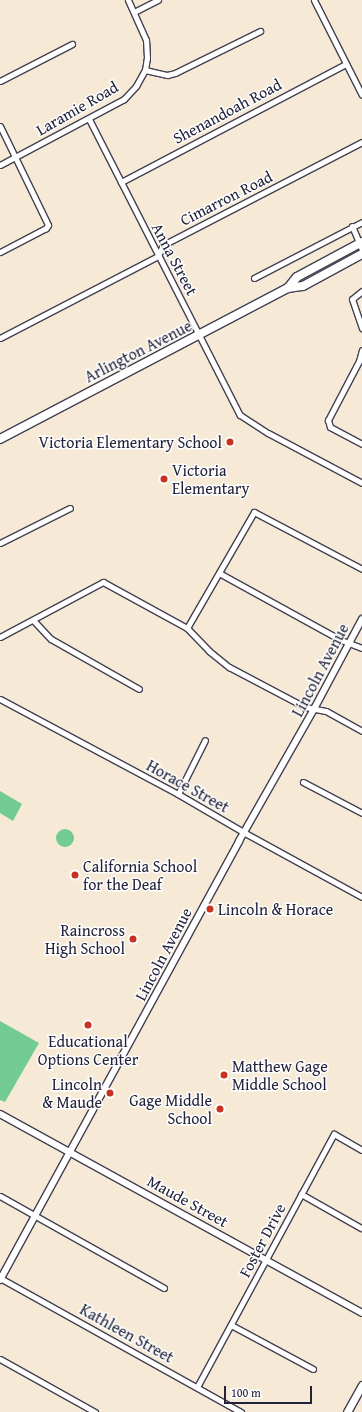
<!DOCTYPE html>
<style>
body{margin:0}
#map{position:relative;width:362px;height:1412px;overflow:hidden;background:#f6ead6;font-family:"Gentium Book Plus",serif}
div>[style]{position:absolute}
.green>*{inset:0;background:#72cc92}
.round{border-radius:50%}
.roads{filter:drop-shadow(1px 0 #424052) drop-shadow(-1px 0 #424052) drop-shadow(0 1px #424052) drop-shadow(0 -1px #424052)}
.minor>*{height:5px;margin:-2.5px;padding:0 2.5px;transform-origin:2.5px;border-radius:2.5px;background:#fff}
.tertiary>*{height:6px;margin:-3px;padding:0 3px;transform-origin:3px;border-radius:3px;background:#fff}
.secondary>*{height:7px;margin:-3.5px;padding:0 3.5px;transform-origin:3.5px;border-radius:3.5px;background:#fff}
.primary>*{height:8px;margin:-4px;padding:0 4px;transform-origin:4px;border-radius:4px;background:#fff}
.dots>*{width:11px;height:11px;translate:-50% -50%;box-sizing:border-box;border:2px solid #fff;border-radius:50%}
span{translate:-50% -50%;white-space:nowrap;text-align:center;line-height:1.15;-webkit-text-stroke:3px #fff;paint-order:stroke}
.street-label{font-size:16px;color:#22223b}
.poi-label{font-size:16px;color:#22223b}
.right{translate:-100% -50%;text-align:right}
.left{translate:0 -50%;text-align:left}
.scale{position:absolute;left:224px;top:1386px;width:88px;height:18px;box-sizing:border-box;border:2px solid #22223b;border-top:0;padding-left:5px;font-size:12px;line-height:14px;white-space:nowrap;color:#22223b;-webkit-text-stroke:3px #fff;paint-order:stroke}
</style>
<div id="map">
<div class="green">
<div style="clip-path:polygon(0 791px,22px 804px,13px 821px,0 813px)"></div>
<div class="round" style="left:56px;top:829px;width:18px;height:18px"></div>
<div style="clip-path:polygon(0 1021px,39px 1043px,5px 1102px,0 1100px)"></div>
</div>
<div class="roads">
<div class="minor">
<div style="left:314px;top:0;width:106px;rotate:63.2deg"></div>
<div style="left:134px;top:12px;width:27px;rotate:-27deg"></div>
<div style="left:145px;top:70px;width:23px;rotate:13deg"></div>
<div style="left:167px;top:75px;width:8px;rotate:-14deg"></div>
<div style="left:175px;top:73px;width:95px;rotate:-26.3deg"></div>
<div style="left:0;top:81px;width:81px;rotate:-27.2deg"></div>
<div style="left:89px;top:119px;width:332px;rotate:63deg"></div>
<div style="left:240px;top:415px;width:33px;rotate:33deg"></div>
<div style="left:268px;top:433px;width:106px;rotate:28deg"></div>
<div style="left:0;top:126px;width:110px;rotate:64.1deg"></div>
<div style="left:48px;top:225px;width:4px;rotate:124deg"></div>
<div style="left:46px;top:228px;width:52px;rotate:152.4deg"></div>
<div style="left:0;top:165px;width:140px;rotate:-28deg"></div>
<div style="left:124px;top:99px;width:18px;rotate:-47deg"></div>
<div style="left:136px;top:86px;width:18px;rotate:-61deg"></div>
<div style="left:145px;top:70px;width:12px;rotate:-81deg"></div>
<div style="left:147px;top:58px;width:18px;rotate:-93deg"></div>
<div style="left:146px;top:40px;width:44px;rotate:-114.2deg"></div>
<div style="left:121px;top:182px;width:254px;rotate:-27.7deg"></div>
<div style="left:352px;top:226px;width:25px;rotate:67deg"></div>
<div style="left:254px;top:278px;width:122px;rotate:-27.4deg"></div>
<div style="left:362px;top:291px;width:13px;rotate:141deg"></div>
<div style="left:352px;top:299px;width:31px;rotate:71deg"></div>
<div style="left:0;top:338px;width:178px;rotate:-27.4deg"></div>
<div style="left:158px;top:256px;width:12px;rotate:-66deg"></div>
<div style="left:163px;top:245px;width:224px;rotate:-27.4deg"></div>
<div style="left:362px;top:350px;width:11px;rotate:105deg"></div>
<div style="left:359px;top:361px;width:67px;rotate:117.7deg"></div>
<div style="left:328px;top:420px;width:7px;rotate:74deg"></div>
<div style="left:330px;top:427px;width:36px;rotate:28deg"></div>
<div style="left:0;top:543px;width:78px;rotate:-26.6deg"></div>
<div style="left:219px;top:573px;width:139px;rotate:28.8deg"></div>
<div style="left:341px;top:640px;width:22px;rotate:21deg"></div>
<div style="left:33px;top:620px;width:26px;rotate:47deg"></div>
<div style="left:51px;top:639px;width:101px;rotate:29.6deg"></div>
<div style="left:187px;top:628px;width:134px;rotate:-60deg"></div>
<div style="left:254px;top:512px;width:122px;rotate:27.8deg"></div>
<div style="left:0;top:637px;width:117px;rotate:-28.1deg"></div>
<div style="left:103px;top:582px;width:96px;rotate:28.7deg"></div>
<div style="left:187px;top:628px;width:32px;rotate:46deg"></div>
<div style="left:209px;top:651px;width:26px;rotate:39deg"></div>
<div style="left:229px;top:667px;width:86px;rotate:27.8deg"></div>
<div style="left:305px;top:707px;width:21px;rotate:11deg"></div>
<div style="left:326px;top:711px;width:41px;rotate:29.1deg"></div>
<div style="left:0;top:699px;width:202px;rotate:28.1deg"></div>
<div style="left:178px;top:794px;width:78px;rotate:30.2deg"></div>
<div style="left:245px;top:833px;width:133px;rotate:28.7deg"></div>
<div style="left:303px;top:782px;width:67px;rotate:27.7deg"></div>
<div style="left:178px;top:794px;width:60px;rotate:-63.4deg"></div>
<div style="left:301px;top:1194px;width:69px;rotate:29.5deg"></div>
<div style="left:0;top:1196px;width:188px;rotate:29.3deg"></div>
<div style="left:0;top:1278px;width:276px;rotate:29.1deg"></div>
<div style="left:231px;top:1325px;width:93px;rotate:28.2deg"></div>
<div style="left:0;top:1359px;width:109px;rotate:29.2deg"></div>
<div style="left:197px;top:1387px;width:288px;rotate:-61.6deg"></div>
<div style="left:334px;top:1134px;width:32px;rotate:30deg"></div>
</div>
<div class="tertiary">
<div style="left:0;top:1114px;width:413px;rotate:28.8deg"></div>
<div style="left:0;top:1280px;width:500px;rotate:-61.4deg"></div>
<div style="left:239px;top:841px;width:152px;rotate:-60.4deg"></div>
<div style="left:314px;top:709px;width:102px;rotate:-61.9deg"></div>
</div>
<div class="secondary">
<div style="left:347px;top:1412px;width:31px;rotate:-61deg"></div>
</div>
<div class="primary">
<div style="left:288px;top:288px;width:14px;rotate:-51deg"></div>
<div style="left:297px;top:277px;width:74px;rotate:-28.3deg"></div>
<div style="left:0;top:439px;width:325px;rotate:-27.7deg"></div>
<div style="left:288px;top:288px;width:15px;rotate:-8deg"></div>
<div style="left:303px;top:286px;width:67px;rotate:-28.5deg"></div>
</div>
</div>
<div class="dots">
<div style="left:230px;top:442px;background:#c8321e"></div>
<div style="left:164px;top:479px;background:#c8321e"></div>
<div style="left:75px;top:875px;background:#c8321e"></div>
<div style="left:210px;top:909px;background:#c8321e"></div>
<div style="left:133px;top:939px;background:#c8321e"></div>
<div style="left:88px;top:1025px;background:#c8321e"></div>
<div style="left:224px;top:1075px;background:#c8321e"></div>
<div style="left:110px;top:1093px;background:#c8321e"></div>
<div style="left:220px;top:1109px;background:#c8321e"></div>
</div>
<div class="street-label">
<span style="left:77px;top:108px;rotate:-30deg">Laramie Road</span>
<span style="left:227px;top:111px;rotate:-28deg">Shenandoah Road</span>
<span style="left:226px;top:198px;rotate:-27deg">Cimarron Road</span>
<span style="left:175px;top:259px;rotate:62deg">Anna Street</span>
<span style="left:138px;top:351px;rotate:-27deg">Arlington Avenue</span>
<span style="left:320px;top:670px;rotate:-62deg">Lincoln Avenue</span>
<span style="left:188px;top:786px;rotate:29deg">Horace Street</span>
<span style="left:163px;top:954px;rotate:-62deg">Lincoln Avenue</span>
<span style="left:188px;top:1201px;rotate:29deg">Maude Street</span>
<span style="left:262px;top:1240px;rotate:-62deg">Foster Drive</span>
<span style="left:127px;top:1333px;rotate:29deg">Kathleen Street</span>
</div>
<div class="poi-label">
<span class="right" style="left:222px;top:442px">Victoria Elementary School</span>
<span class="left" style="left:172px;top:479px">Victoria<br>Elementary</span>
<span class="left" style="left:83px;top:875px">California School<br>for the Deaf</span>
<span class="left" style="left:218px;top:909px">Lincoln &amp; Horace</span>
<span class="right" style="left:125px;top:939px">Raincross<br>High School</span>
<span style="left:88px;top:1050px">Educational<br>Options Center</span>
<span class="left" style="left:232px;top:1075px">Matthew Gage<br>Middle School</span>
<span class="right" style="left:102px;top:1093px">Lincoln<br>&amp; Maude</span>
<span class="right" style="left:212px;top:1109px">Gage Middle<br>School</span>
</div>
<div class="scale">100 m</div>
</div>
